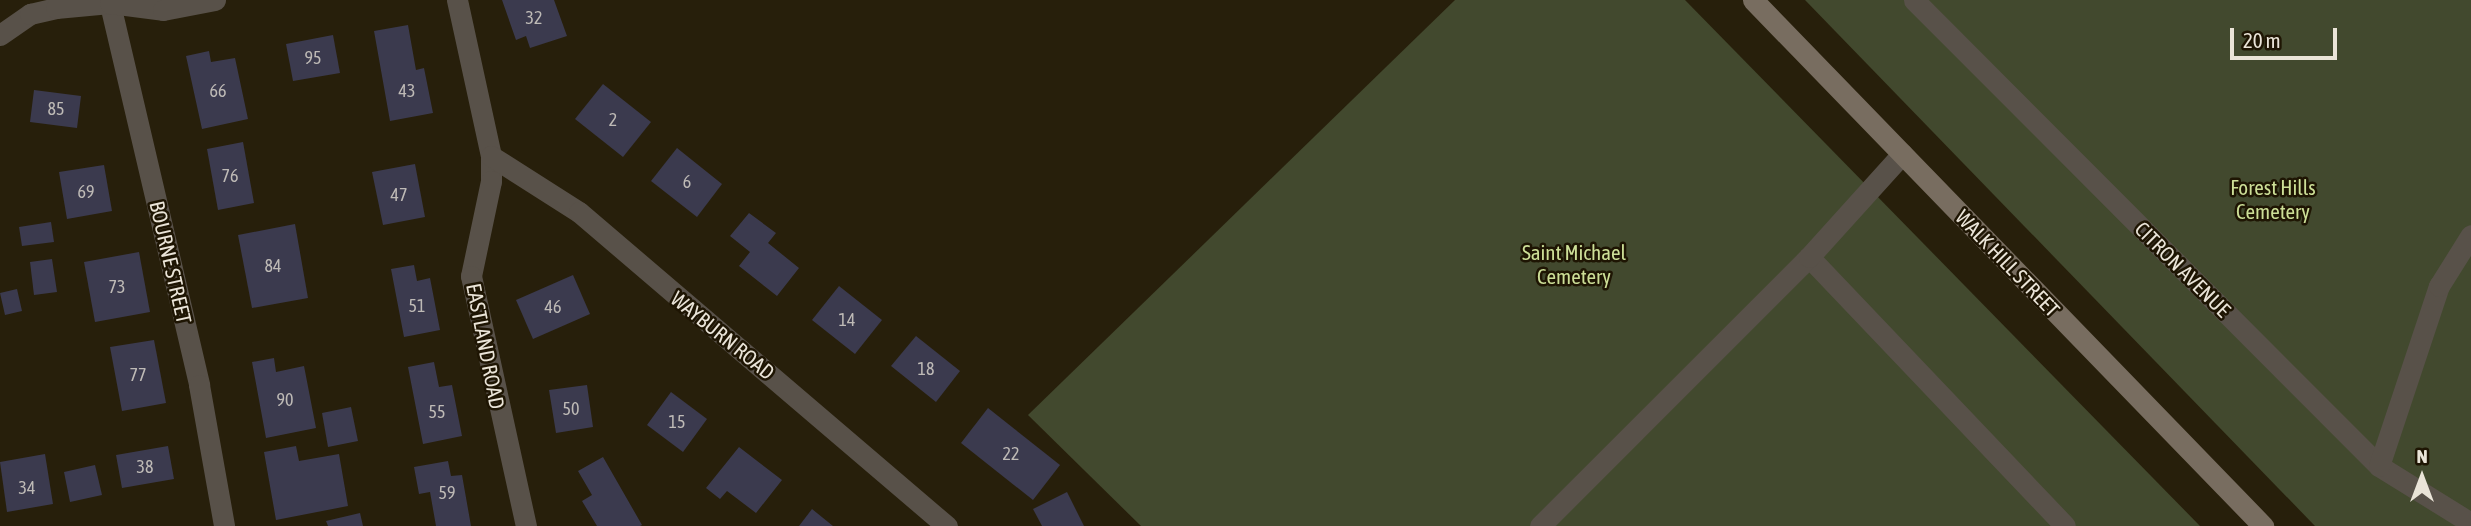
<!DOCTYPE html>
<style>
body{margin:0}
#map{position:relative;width:2471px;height:526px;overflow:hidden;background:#271f0b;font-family:"Asap Condensed",sans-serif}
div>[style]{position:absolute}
.green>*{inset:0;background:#42492e}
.building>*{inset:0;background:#3b3a4e}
.service>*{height:21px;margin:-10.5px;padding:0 10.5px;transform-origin:10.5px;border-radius:10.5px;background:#585149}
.minor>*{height:21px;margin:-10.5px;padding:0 10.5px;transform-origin:10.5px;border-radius:10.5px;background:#585149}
.secondary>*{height:21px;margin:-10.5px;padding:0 10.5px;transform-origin:10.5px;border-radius:10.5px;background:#786d60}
span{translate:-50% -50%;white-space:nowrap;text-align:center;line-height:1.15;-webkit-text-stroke:5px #1e1503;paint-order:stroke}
.number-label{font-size:18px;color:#bebab6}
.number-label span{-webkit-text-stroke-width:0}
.park-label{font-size:21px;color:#cddf97}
.street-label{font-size:21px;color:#eae4d8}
.north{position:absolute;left:2387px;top:442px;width:70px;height:70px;-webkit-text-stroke:5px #1e1503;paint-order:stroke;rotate:0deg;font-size:19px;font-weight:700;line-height:28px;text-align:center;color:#eae4d8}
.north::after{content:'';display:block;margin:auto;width:24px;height:32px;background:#eae4d8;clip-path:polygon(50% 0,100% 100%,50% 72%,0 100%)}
.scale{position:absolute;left:2230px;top:28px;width:107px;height:32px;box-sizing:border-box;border:4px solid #eae4d8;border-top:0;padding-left:9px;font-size:21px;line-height:24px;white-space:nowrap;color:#eae4d8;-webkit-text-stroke:5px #1e1503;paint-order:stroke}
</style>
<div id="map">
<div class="green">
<div style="clip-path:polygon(1455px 0,1685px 0,2200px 526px,1141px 526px,1028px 415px)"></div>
<div style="clip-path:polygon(1805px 0,2471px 0,2471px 526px,2315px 526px)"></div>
</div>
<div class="building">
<div style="clip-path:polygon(502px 0,554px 0,567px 36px,530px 48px,526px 36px,516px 40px)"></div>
<div style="clip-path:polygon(408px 25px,416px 70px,424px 68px,433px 113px,390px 121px,374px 31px)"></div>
<div style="clip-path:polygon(333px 35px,340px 73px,293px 81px,286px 44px)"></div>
<div style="clip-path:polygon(209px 51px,211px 62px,235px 58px,248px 119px,202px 129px,186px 56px)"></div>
<div style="clip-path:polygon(603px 84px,651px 122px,623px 157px,575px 119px)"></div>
<div style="clip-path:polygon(34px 90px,81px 96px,77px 128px,30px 122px)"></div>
<div style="clip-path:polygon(243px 142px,254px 203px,218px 210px,207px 149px)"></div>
<div style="clip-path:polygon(677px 148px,722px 184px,697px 217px,651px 181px)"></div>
<div style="clip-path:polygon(415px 164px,425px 217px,383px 225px,372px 172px)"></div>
<div style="clip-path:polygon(104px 165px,112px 211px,67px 219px,59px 172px)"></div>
<div style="clip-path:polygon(749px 213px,776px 233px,768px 243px,799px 268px,777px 296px,739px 266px,750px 252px,730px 236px)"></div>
<div style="clip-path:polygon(51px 222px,54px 242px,22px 246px,19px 227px)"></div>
<div style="clip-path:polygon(295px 224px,308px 298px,252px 308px,238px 235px)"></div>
<div style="clip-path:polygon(139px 252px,150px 312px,95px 322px,84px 262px)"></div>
<div style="clip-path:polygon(52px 259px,57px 292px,34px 295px,30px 262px)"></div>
<div style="clip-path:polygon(414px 265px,417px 281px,430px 278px,440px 330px,404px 337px,391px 269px)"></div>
<div style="clip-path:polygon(573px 275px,590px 314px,533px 339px,516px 300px)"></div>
<div style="clip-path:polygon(839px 286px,882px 320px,855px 354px,812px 320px)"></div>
<div style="clip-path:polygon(17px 289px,22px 311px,5px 315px,0 293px)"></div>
<div style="clip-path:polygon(916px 336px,960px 371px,936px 402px,891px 366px)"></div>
<div style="clip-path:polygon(154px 340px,166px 403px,122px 411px,110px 347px)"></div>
<div style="clip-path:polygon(274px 358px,276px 372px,304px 366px,316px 428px,266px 438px,252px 362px)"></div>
<div style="clip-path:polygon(434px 362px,439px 387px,452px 385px,462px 436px,423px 444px,408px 367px)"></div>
<div style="clip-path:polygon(587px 385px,593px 427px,556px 433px,549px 390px)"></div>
<div style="clip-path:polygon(671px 392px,707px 419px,683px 452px,647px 425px)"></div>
<div style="clip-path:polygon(351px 407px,358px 441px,328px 447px,322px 413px)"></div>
<div style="clip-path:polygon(988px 408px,1060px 465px,1033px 500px,961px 443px)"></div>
<div style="clip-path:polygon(168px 446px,174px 479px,122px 488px,116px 455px)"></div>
<div style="clip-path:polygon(296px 446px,299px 461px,339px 454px,348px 506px,276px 520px,264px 452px)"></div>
<div style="clip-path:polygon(739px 447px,782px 480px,756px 513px,727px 491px,720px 499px,706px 488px)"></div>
<div style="clip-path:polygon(45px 454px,53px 504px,7px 512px,0 462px)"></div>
<div style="clip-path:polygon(603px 457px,642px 525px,640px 526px,597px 526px,582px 501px,592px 495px,578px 471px)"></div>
<div style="clip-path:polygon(448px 461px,451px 476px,462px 475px,471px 526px,436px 526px,430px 492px,419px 494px,414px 467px)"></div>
<div style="clip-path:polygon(95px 465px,102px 495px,70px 502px,64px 472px)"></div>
<div style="clip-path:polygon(1067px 492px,1084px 526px,1042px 526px,1033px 509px)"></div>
<div style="clip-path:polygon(812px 509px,833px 526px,799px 526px)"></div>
<div style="clip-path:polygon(360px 513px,363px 526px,328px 526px,326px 521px)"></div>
</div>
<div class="service">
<div style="left:1914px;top:0;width:658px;rotate:45.06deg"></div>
<div style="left:2379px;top:466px;width:108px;rotate:31.8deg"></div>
<div style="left:1809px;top:257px;width:371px;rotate:46.4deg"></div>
<div style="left:2379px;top:466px;width:190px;rotate:-71.6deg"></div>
<div style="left:2439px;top:286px;width:60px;rotate:-57.9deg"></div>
<div style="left:1540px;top:526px;width:380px;rotate:-45deg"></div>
<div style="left:1809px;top:257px;width:139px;rotate:-47.9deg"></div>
</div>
<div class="minor">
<div style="left:109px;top:0;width:395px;rotate:76.8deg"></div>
<div style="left:199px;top:385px;width:143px;rotate:79.9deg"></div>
<div style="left:457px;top:0;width:160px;rotate:77.7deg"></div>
<div style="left:491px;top:156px;width:25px;rotate:90deg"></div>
<div style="left:491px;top:181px;width:97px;rotate:101.9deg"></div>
<div style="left:471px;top:276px;width:256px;rotate:77.6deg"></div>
<div style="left:0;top:35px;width:37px;rotate:-35deg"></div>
<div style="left:30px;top:14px;width:27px;rotate:-13deg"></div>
<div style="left:56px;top:8px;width:54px;rotate:-5.3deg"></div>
<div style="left:110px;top:3px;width:53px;rotate:7.5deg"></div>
<div style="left:163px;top:10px;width:53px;rotate:-10.9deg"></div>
<div style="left:491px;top:156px;width:104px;rotate:32.5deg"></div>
<div style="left:579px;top:212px;width:484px;rotate:40.5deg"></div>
</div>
<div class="secondary">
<div style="left:1753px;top:0;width:733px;rotate:45.88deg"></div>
</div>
<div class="number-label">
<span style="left:534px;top:18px">32</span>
<span style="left:313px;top:58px">95</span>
<span style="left:218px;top:91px">66</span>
<span style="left:407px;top:91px">43</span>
<span style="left:56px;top:109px">85</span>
<span style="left:613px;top:120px">2</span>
<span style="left:230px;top:176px">76</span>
<span style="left:687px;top:182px">6</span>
<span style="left:86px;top:192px">69</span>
<span style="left:399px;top:195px">47</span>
<span style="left:273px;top:266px">84</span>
<span style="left:117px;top:287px">73</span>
<span style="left:417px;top:306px">51</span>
<span style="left:553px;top:307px">46</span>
<span style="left:847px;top:320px">14</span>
<span style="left:926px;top:369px">18</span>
<span style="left:138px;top:375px">77</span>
<span style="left:285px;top:400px">90</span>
<span style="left:571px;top:409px">50</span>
<span style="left:437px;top:412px">55</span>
<span style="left:677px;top:422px">15</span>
<span style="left:1011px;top:454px">22</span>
<span style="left:145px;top:467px">38</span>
<span style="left:27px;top:488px">34</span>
<span style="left:447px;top:493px">59</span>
</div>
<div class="park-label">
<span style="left:2273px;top:199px">Forest Hills<br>Cemetery</span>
<span style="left:1574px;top:264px">Saint Michael<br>Cemetery</span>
</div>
<div class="street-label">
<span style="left:171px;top:262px;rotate:77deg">BOURNE STREET</span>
<span style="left:2008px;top:263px;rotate:46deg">WALK HILL STREET</span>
<span style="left:2183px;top:269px;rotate:45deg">CITRON AVENUE</span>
<span style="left:723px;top:335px;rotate:39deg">WAYBURN ROAD</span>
<span style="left:486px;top:346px;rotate:79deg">EASTLAND ROAD</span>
</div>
<div class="north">N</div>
<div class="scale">20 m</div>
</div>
